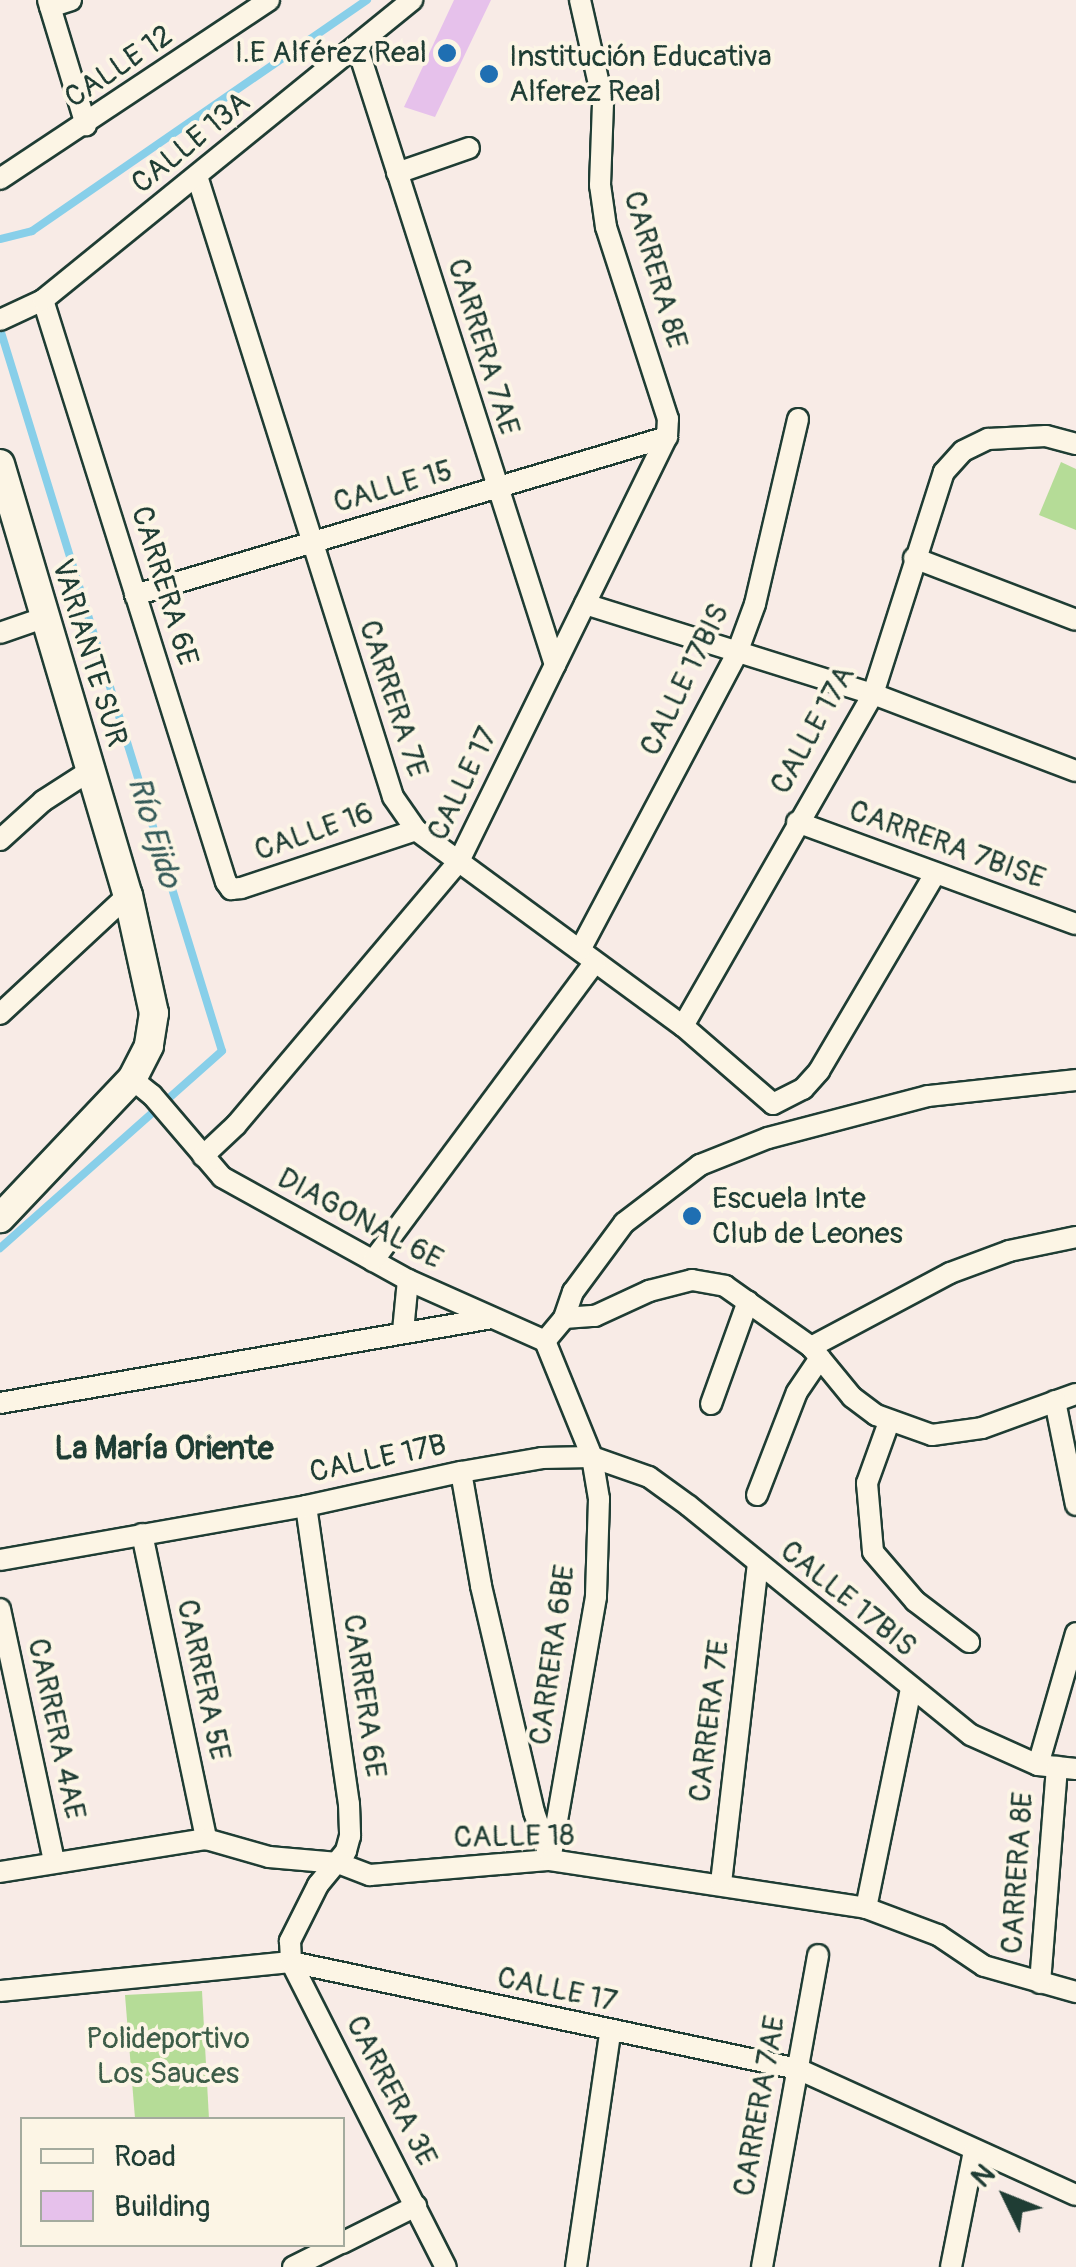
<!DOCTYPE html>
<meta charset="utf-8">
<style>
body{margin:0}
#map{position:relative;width:1076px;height:2267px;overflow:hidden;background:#f8ebe6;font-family:Pangolin,sans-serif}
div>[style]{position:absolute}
.green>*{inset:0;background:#b5dc97}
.stream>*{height:8px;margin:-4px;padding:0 4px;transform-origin:4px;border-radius:4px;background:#88cfe9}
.building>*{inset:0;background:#e6c1eb}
.roads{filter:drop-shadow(2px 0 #1f3d34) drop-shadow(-2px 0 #1f3d34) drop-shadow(0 2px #1f3d34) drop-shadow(0 -2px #1f3d34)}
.street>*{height:20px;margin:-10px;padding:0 10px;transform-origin:10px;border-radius:10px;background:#fcf5e5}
.secondary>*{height:28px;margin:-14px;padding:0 14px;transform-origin:14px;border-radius:14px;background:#fcf5e5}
.dots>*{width:28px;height:28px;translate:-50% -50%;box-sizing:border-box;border:5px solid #fcf5e5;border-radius:50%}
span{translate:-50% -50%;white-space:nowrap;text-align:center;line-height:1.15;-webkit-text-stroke:8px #fcf5e5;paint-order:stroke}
.poi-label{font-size:30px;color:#1f3d34}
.right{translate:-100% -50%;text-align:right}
.left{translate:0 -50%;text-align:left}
.street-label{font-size:30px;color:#1f3d34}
.park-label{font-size:30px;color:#3d5d48}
.water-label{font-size:32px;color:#345a58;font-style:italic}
.neighbourhood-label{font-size:32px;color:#1f3d34;font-weight:700}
.legend{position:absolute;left:20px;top:2117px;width:325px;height:130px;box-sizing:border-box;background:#fcf5e5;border:2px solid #a4ab9e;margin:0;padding:12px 18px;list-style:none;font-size:30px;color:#1f3d34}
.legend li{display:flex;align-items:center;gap:20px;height:50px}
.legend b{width:50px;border:2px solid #a4ab9e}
.north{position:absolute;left:956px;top:2147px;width:100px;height:100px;-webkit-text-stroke:8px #fcf5e5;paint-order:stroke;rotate:313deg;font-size:28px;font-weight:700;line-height:40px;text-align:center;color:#1f3d34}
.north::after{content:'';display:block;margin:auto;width:35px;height:45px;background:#1f3d34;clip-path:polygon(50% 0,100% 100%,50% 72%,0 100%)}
</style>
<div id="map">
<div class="green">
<div style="clip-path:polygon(1061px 462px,1076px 469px,1076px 530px,1039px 515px)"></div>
<div style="clip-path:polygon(202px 1991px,209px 2119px,135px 2118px,125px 1995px)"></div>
</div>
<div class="stream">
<div style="left:0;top:239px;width:33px;rotate:-14deg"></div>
<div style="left:32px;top:231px;width:407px;rotate:-34.6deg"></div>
<div style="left:0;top:329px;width:755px;rotate:72.91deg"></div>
<div style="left:222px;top:1051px;width:297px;rotate:138.4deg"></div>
</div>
<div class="building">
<div style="clip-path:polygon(454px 0,491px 0,435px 117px,404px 107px)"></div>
</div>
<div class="roads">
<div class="street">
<div style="left:48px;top:0;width:131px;rotate:73.1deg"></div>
<div style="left:50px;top:7px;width:22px;rotate:-18deg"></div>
<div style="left:357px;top:46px;width:650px;rotate:72.26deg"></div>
<div style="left:397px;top:173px;width:76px;rotate:-19.1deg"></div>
<div style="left:197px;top:176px;width:651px;rotate:72.48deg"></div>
<div style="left:393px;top:797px;width:40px;rotate:55.1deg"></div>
<div style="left:416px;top:830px;width:331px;rotate:36.3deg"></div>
<div style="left:683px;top:1026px;width:119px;rotate:40.9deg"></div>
<div style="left:0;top:179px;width:323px;rotate:-33.6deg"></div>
<div style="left:43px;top:300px;width:610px;rotate:72.55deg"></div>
<div style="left:226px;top:882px;width:9px;rotate:54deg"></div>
<div style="left:231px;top:889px;width:10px;rotate:-6deg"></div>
<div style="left:241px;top:888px;width:184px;rotate:-18.3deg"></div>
<div style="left:0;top:320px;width:47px;rotate:-24.9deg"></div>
<div style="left:43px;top:300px;width:476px;rotate:-39.1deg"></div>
<div style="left:914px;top:558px;width:173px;rotate:20.9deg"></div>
<div style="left:135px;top:595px;width:555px;rotate:-16.54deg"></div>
<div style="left:585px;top:604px;width:302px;rotate:17.4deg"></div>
<div style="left:873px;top:694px;width:217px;rotate:20.8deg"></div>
<div style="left:0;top:633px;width:46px;rotate:-19.2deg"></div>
<div style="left:797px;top:822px;width:297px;rotate:20.1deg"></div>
<div style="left:0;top:840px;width:58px;rotate:-42.2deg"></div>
<div style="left:43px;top:801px;width:57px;rotate:-32.9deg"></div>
<div style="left:580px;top:950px;width:336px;rotate:-62.1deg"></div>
<div style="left:737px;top:653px;width:52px;rotate:-69.8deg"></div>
<div style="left:755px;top:604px;width:190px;rotate:-76.9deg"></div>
<div style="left:0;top:1014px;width:175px;rotate:-42.9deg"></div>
<div style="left:683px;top:1026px;width:383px;rotate:-60.2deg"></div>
<div style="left:873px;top:694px;width:233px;rotate:-72.3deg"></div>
<div style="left:944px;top:472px;width:28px;rotate:-48deg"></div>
<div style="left:963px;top:451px;width:28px;rotate:-26deg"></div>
<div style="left:988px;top:439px;width:58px;rotate:-3deg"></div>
<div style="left:1046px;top:436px;width:31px;rotate:15deg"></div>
<div style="left:132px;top:1079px;width:26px;rotate:39deg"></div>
<div style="left:152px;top:1095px;width:108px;rotate:49.5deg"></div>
<div style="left:222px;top:1177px;width:213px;rotate:29deg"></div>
<div style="left:408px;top:1280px;width:150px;rotate:24deg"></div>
<div style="left:773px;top:1104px;width:34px;rotate:-27deg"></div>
<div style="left:803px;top:1089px;width:24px;rotate:-48deg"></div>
<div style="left:819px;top:1071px;width:229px;rotate:-59.5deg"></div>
<div style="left:203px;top:1156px;width:45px;rotate:-43.2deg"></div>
<div style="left:236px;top:1125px;width:346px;rotate:-49.8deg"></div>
<div style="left:459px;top:861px;width:472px;rotate:-63.9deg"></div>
<div style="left:667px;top:437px;width:18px;rotate:-87deg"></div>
<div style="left:668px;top:419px;width:202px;rotate:-107.9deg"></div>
<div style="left:606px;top:227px;width:42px;rotate:-98.1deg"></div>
<div style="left:600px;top:185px;width:83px;rotate:-87.9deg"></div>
<div style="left:603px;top:102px;width:105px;rotate:-102.7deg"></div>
<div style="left:373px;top:1261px;width:372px;rotate:-53.4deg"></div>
<div style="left:564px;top:1318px;width:31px;rotate:-4deg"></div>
<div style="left:595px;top:1316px;width:60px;rotate:-24.8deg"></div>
<div style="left:649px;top:1291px;width:44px;rotate:-14.3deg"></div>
<div style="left:692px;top:1280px;width:34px;rotate:10deg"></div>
<div style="left:725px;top:1286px;width:105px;rotate:35.3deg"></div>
<div style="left:811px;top:1347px;width:65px;rotate:50.6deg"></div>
<div style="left:852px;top:1397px;width:30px;rotate:37deg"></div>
<div style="left:876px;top:1415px;width:59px;rotate:19.7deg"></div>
<div style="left:932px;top:1435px;width:50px;rotate:-8deg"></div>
<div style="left:982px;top:1428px;width:100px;rotate:-19.9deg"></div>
<div style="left:403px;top:1331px;width:51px;rotate:-84.4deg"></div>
<div style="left:545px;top:1341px;width:30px;rotate:-50deg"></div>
<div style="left:564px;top:1318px;width:28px;rotate:-71deg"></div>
<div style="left:573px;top:1292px;width:86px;rotate:-53.5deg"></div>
<div style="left:624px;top:1223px;width:96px;rotate:-37.3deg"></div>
<div style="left:700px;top:1165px;width:73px;rotate:-21.7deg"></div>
<div style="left:768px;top:1138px;width:165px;rotate:-14.7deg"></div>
<div style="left:928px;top:1096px;width:149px;rotate:-6.2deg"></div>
<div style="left:545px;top:1341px;width:125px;rotate:67.9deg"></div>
<div style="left:592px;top:1457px;width:43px;rotate:80.5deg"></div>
<div style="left:599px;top:1499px;width:98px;rotate:91.8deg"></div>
<div style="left:596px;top:1597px;width:267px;rotate:99.9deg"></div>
<div style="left:811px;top:1347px;width:157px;rotate:-28deg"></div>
<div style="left:950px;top:1273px;width:63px;rotate:-20.4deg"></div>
<div style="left:1009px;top:1251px;width:68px;rotate:-11.8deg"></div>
<div style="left:1055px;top:1401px;width:106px;rotate:78.6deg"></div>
<div style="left:0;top:1403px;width:498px;rotate:-9.8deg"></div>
<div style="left:711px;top:1404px;width:109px;rotate:-70.2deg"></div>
<div style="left:889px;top:1422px;width:65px;rotate:109.8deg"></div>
<div style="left:867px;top:1483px;width:69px;rotate:85deg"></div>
<div style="left:873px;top:1552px;width:65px;rotate:49.4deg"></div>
<div style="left:915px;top:1601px;width:68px;rotate:37.2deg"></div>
<div style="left:461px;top:1472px;width:116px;rotate:80deg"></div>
<div style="left:481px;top:1586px;width:232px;rotate:76.8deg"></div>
<div style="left:534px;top:1812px;width:49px;rotate:70.8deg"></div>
<div style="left:757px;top:1495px;width:110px;rotate:-68.8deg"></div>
<div style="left:797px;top:1392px;width:41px;rotate:-55.9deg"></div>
<div style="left:306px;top:1506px;width:301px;rotate:81.8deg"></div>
<div style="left:349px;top:1804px;width:32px;rotate:88deg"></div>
<div style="left:350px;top:1836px;width:16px;rotate:105deg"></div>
<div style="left:346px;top:1851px;width:44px;rotate:129.5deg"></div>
<div style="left:318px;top:1885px;width:63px;rotate:116.6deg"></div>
<div style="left:290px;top:1941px;width:21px;rotate:87deg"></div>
<div style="left:291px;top:1962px;width:342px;rotate:63.1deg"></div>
<div style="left:142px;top:1534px;width:312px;rotate:78.1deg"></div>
<div style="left:0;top:1560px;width:311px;rotate:-10deg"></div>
<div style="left:306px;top:1506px;width:159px;rotate:-12.4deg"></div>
<div style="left:461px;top:1472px;width:82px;rotate:-9.8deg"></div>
<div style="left:542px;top:1458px;width:50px;rotate:-1.1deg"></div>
<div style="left:592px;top:1457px;width:60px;rotate:19.3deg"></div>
<div style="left:649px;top:1477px;width:49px;rotate:35.9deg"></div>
<div style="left:689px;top:1506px;width:363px;rotate:39.1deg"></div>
<div style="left:971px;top:1735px;width:73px;rotate:24.1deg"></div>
<div style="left:1038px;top:1765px;width:38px;rotate:6deg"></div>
<div style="left:0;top:1609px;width:258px;rotate:77.9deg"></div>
<div style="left:1038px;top:1765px;width:137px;rotate:-73.9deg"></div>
<div style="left:0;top:1872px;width:209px;rotate:-9.1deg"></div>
<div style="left:206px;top:1839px;width:66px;rotate:15.9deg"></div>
<div style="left:269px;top:1857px;width:69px;rotate:5deg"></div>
<div style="left:338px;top:1863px;width:34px;rotate:21deg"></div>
<div style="left:370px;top:1875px;width:181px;rotate:-4.8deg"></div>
<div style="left:550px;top:1860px;width:320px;rotate:8.6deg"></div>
<div style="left:866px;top:1908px;width:77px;rotate:20.6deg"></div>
<div style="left:938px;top:1935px;width:55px;rotate:34deg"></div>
<div style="left:984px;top:1966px;width:96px;rotate:15.8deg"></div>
<div style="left:721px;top:1883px;width:320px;rotate:-83.4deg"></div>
<div style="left:866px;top:1908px;width:225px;rotate:-78.4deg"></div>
<div style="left:1040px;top:1983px;width:217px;rotate:-85.5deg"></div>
<div style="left:0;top:1991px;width:292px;rotate:-5.7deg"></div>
<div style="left:291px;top:1962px;width:518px;rotate:11.92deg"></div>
<div style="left:798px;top:2069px;width:305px;rotate:24.4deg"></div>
<div style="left:342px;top:2243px;width:83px;rotate:-26.6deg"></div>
<div style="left:293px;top:2267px;width:51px;rotate:-26.6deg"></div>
<div style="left:576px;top:2267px;width:236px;rotate:-81.7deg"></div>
<div style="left:762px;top:2267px;width:317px;rotate:-79.8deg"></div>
<div style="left:951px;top:2267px;width:118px;rotate:-78.8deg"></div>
</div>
<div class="secondary">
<div style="left:0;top:464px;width:450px;rotate:73.5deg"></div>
<div style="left:128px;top:895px;width:121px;rotate:77.6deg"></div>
<div style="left:154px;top:1013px;width:33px;rotate:99deg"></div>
<div style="left:149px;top:1046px;width:37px;rotate:117deg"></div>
<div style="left:132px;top:1079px;width:192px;rotate:133.5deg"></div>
</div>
</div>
<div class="dots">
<div style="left:447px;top:53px;background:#1f6fb2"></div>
<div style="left:489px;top:74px;background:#1f6fb2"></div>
<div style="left:692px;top:1216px;background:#1f6fb2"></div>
</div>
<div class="poi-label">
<span class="right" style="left:427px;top:53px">I.E Alférez Real</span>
<span class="left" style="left:509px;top:74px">Institución Educativa<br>Alferez Real</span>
<span class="left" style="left:712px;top:1216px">Escuela Inte<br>Club de Leones</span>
</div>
<div class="street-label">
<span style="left:119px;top:67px;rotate:-34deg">CALLE 12</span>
<span style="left:191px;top:143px;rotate:-39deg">CALLE 13A</span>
<span style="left:655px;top:270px;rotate:74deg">CARRERA 8E</span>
<span style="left:483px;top:347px;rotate:73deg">CARRERA 7AE</span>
<span style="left:393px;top:487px;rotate:-16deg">CALLE 15</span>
<span style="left:164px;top:586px;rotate:73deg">CARRERA 6E</span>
<span style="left:89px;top:653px;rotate:73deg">VARIANTE SUR</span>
<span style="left:685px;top:680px;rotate:-64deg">CALLE 17BIS</span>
<span style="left:393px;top:699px;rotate:72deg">CARRERA 7E</span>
<span style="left:813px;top:730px;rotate:-61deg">CALLE 17A</span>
<span style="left:463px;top:784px;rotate:-64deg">CALLE 17</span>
<span style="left:314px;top:832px;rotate:-19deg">CALLE 16</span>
<span style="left:947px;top:845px;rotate:20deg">CARRERA 7BISE</span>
<span style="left:360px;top:1219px;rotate:28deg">DIAGONAL 6E</span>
<span style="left:378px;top:1459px;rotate:-12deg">CALLE 17B</span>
<span style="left:848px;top:1599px;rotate:39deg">CALLE 17BIS</span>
<span style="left:553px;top:1655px;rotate:-82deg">CARRERA 6BE</span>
<span style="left:203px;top:1680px;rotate:78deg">CARRERA 5E</span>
<span style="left:364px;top:1696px;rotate:82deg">CARRERA 6E</span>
<span style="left:710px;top:1721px;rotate:-83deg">CARRERA 7E</span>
<span style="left:56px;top:1729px;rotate:78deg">CARRERA 4AE</span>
<span style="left:514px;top:1837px;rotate:-1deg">CALLE 18</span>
<span style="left:1018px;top:1873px;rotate:-86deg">CARRERA 8E</span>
<span style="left:557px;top:1990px;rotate:12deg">CALLE 17</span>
<span style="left:391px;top:2091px;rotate:63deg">CARRERA 3E</span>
<span style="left:760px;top:2106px;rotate:-80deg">CARRERA 7AE</span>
</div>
<div class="park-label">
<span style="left:168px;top:2056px">Polideportivo<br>Los Sauces</span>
</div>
<div class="water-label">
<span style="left:154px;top:832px;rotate:73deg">Río Ejido</span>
</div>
<div class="neighbourhood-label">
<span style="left:164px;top:1449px">La María Oriente</span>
</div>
<ul class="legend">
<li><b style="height:12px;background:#fcf5e5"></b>Road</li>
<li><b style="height:28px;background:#e6c1eb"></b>Building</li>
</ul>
<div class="north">N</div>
</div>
